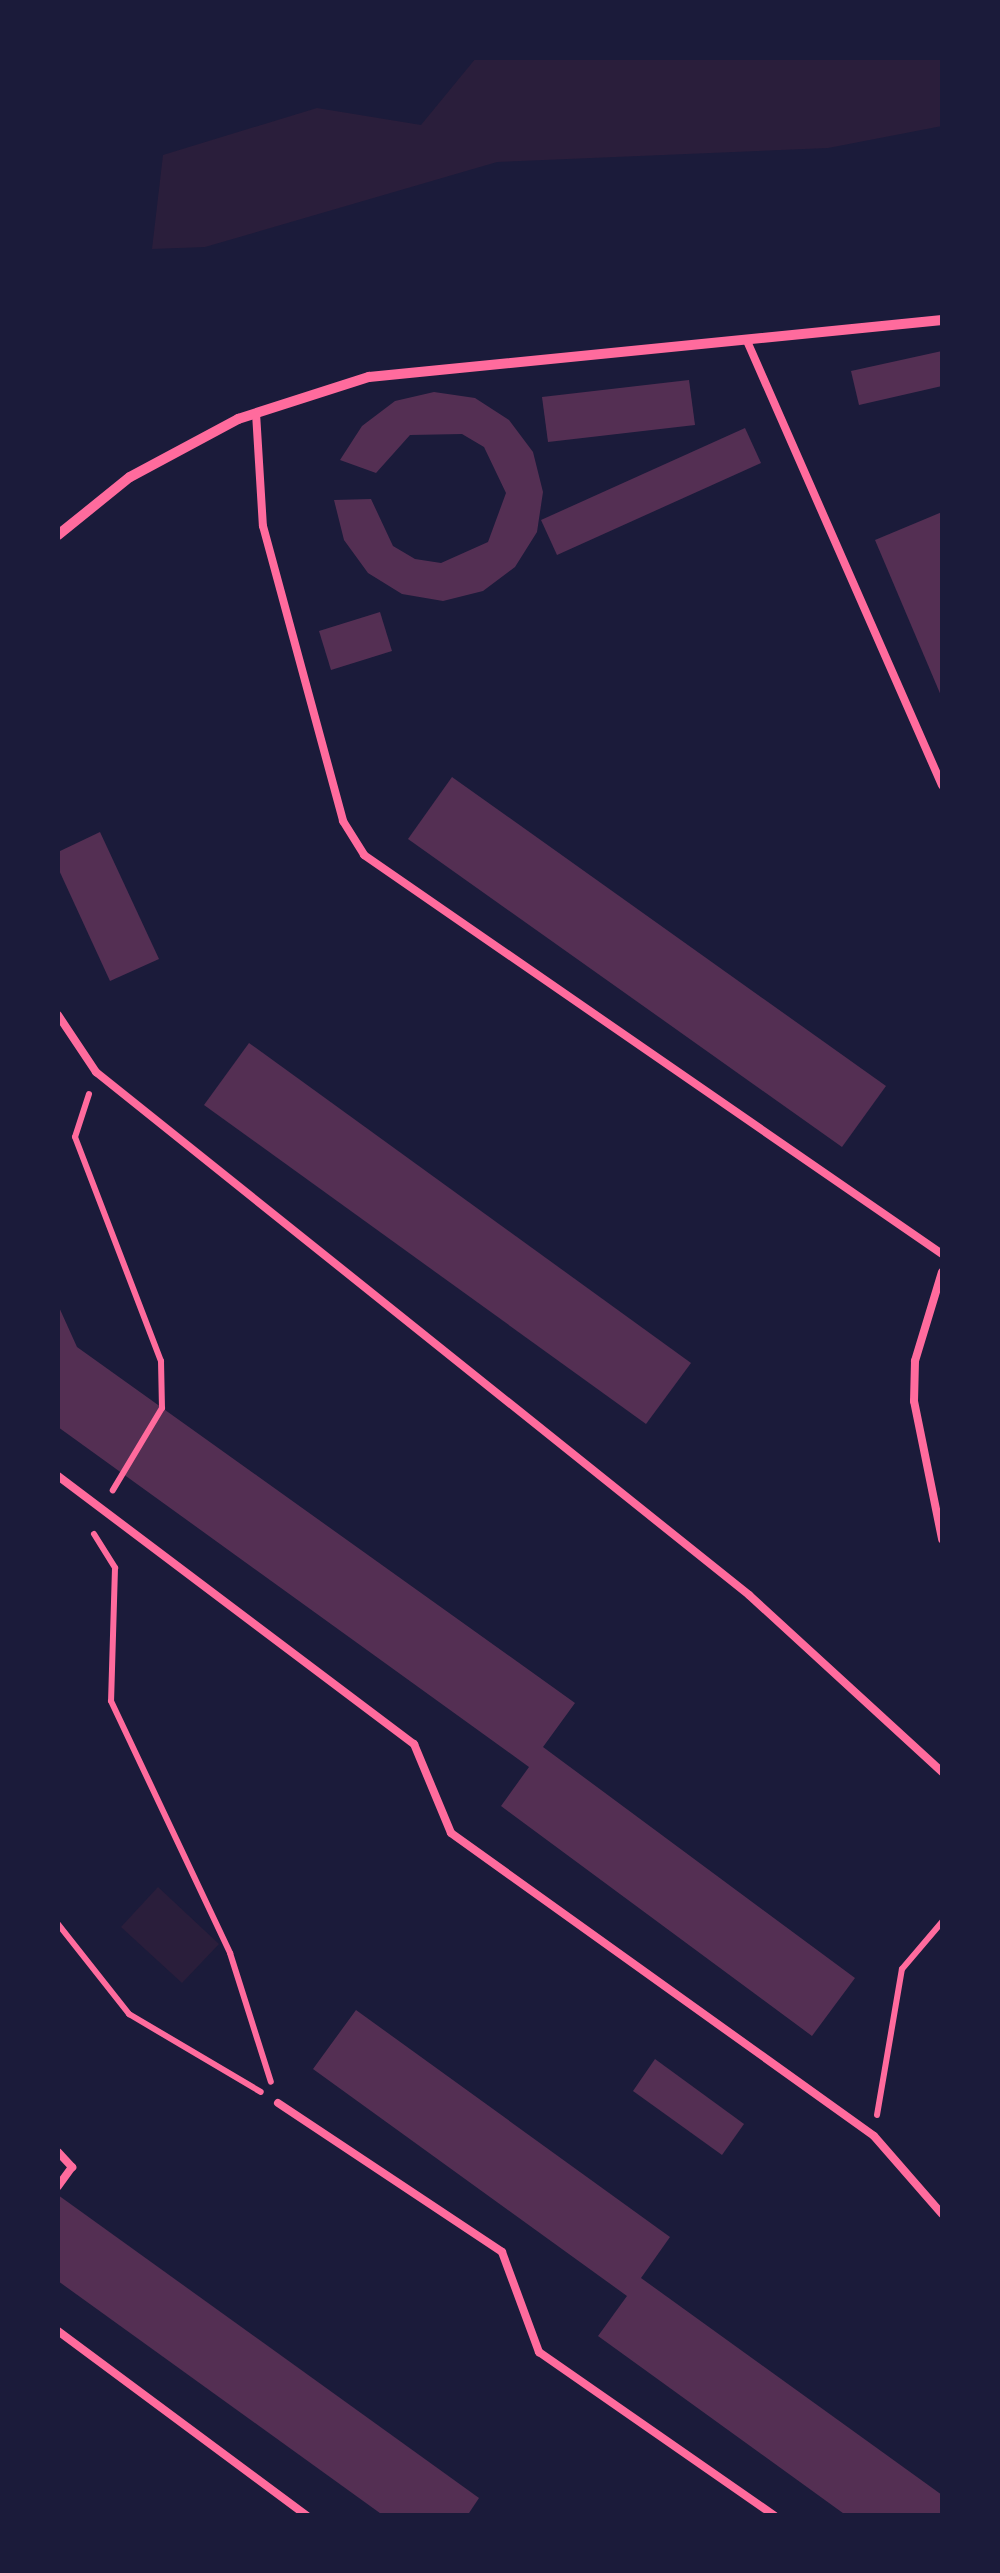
<!DOCTYPE html>
<style>
body{margin:0}
#map{position:relative;width:1000px;height:2573px;overflow:hidden;background:#1b1b3a;font-family:Commissioner,sans-serif}
div>[style]{position:absolute}
.green>*{inset:0;background:#2a1e3b}
.building>*{inset:0;background:#542f53}
.path>*{height:6px;margin:-3px;padding:0 3px;transform-origin:3px;border-radius:3px;background:#ff6b9d}
.service>*{height:8px;margin:-4px;padding:0 4px;transform-origin:4px;border-radius:4px;background:#ff6b9d}
.minor>*{height:10px;margin:-5px;padding:0 5px;transform-origin:5px;border-radius:5px;background:#ff6b9d}
span{translate:-50% -50%;white-space:nowrap;text-align:center;line-height:1.15;-webkit-text-stroke:8px #1b1b3a;paint-order:stroke}
.frame{position:absolute;inset:0;border:60px solid #1b1b3a;pointer-events:none}
</style>
<div id="map">
<div class="green">
<div style="clip-path:polygon(476px 58px,942px 58px,942px 126px,828px 148px,497px 162px,205px 247px,152px 249px,163px 155px,317px 108px,421px 125px)"></div>
<div style="clip-path:polygon(158px 1887px,219px 1944px,182px 1983px,121px 1927px)"></div>
</div>
<div class="building">
<div style="clip-path:polygon(942px 351px,942px 386px,859px 405px,851px 371px)"></div>
<div style="clip-path:polygon(689px 380px,695px 425px,548px 442px,542px 397px)"></div>
<div style="clip-path:polygon(434px 392px,475px 398px,509px 420px,533px 452px,543px 492px,537px 532px,515px 567px,483px 591px,443px 601px,402px 594px,368px 573px,344px 540px,334px 500px,371px 499px,393px 546px,415px 559px,441px 563px,488px 542px,506px 493px,484px 447px,462px 434px,410px 435px,376px 473px,340px 460px,362px 426px,395px 401px)"></div>
<div style="clip-path:polygon(745px 428px,761px 463px,557px 555px,541px 520px)"></div>
<div style="clip-path:polygon(942px 512px,942px 698px,875px 540px)"></div>
<div style="clip-path:polygon(380px 612px,392px 651px,331px 670px,319px 631px)"></div>
<div style="clip-path:polygon(452px 777px,886px 1086px,842px 1147px,408px 839px)"></div>
<div style="clip-path:polygon(100px 832px,159px 959px,110px 981px,58px 868px,58px 852px)"></div>
<div style="clip-path:polygon(249px 1043px,691px 1363px,646px 1424px,204px 1105px)"></div>
<div style="clip-path:polygon(58px 1305px,77px 1347px,575px 1703px,543px 1747px,855px 1978px,812px 2036px,501px 1806px,529px 1767px,58px 1427px)"></div>
<div style="clip-path:polygon(356px 2010px,670px 2237px,641px 2278px,942px 2495px,942px 2516px,847px 2516px,598px 2336px,627px 2296px,313px 2069px)"></div>
<div style="clip-path:polygon(655px 2059px,744px 2124px,722px 2155px,633px 2091px)"></div>
<div style="clip-path:polygon(58px 2195px,479px 2498px,467px 2516px,384px 2516px,58px 2281px)"></div>
</div>
<div class="path">
<div style="left:89px;top:1094px;width:45px;rotate:108deg"></div>
<div style="left:75px;top:1137px;width:240px;rotate:69deg"></div>
<div style="left:161px;top:1361px;width:47px;rotate:88.8deg"></div>
<div style="left:162px;top:1408px;width:96px;rotate:120.9deg"></div>
<div style="left:94px;top:1534px;width:40px;rotate:58deg"></div>
<div style="left:115px;top:1568px;width:133px;rotate:91.7deg"></div>
<div style="left:111px;top:1701px;width:279px;rotate:64.7deg"></div>
<div style="left:230px;top:1953px;width:135px;rotate:72.4deg"></div>
<div style="left:58px;top:1924px;width:115px;rotate:51.7deg"></div>
<div style="left:129px;top:2014px;width:153px;rotate:30.6deg"></div>
<div style="left:877px;top:2115px;width:148px;rotate:-80.3deg"></div>
<div style="left:902px;top:1969px;width:62px;rotate:-49.6deg"></div>
</div>
<div class="service">
<div style="left:747px;top:341px;width:485px;rotate:66.3deg"></div>
<div style="left:256px;top:413px;width:113px;rotate:86.5deg"></div>
<div style="left:263px;top:526px;width:306px;rotate:74.8deg"></div>
<div style="left:343px;top:821px;width:40px;rotate:58deg"></div>
<div style="left:364px;top:855px;width:702px;rotate:34.62deg"></div>
<div style="left:58px;top:1015px;width:69px;rotate:56.3deg"></div>
<div style="left:96px;top:1072px;width:837px;rotate:38.69deg"></div>
<div style="left:749px;top:1595px;width:262px;rotate:42.5deg"></div>
<div style="left:942px;top:1272px;width:93px;rotate:106.9deg"></div>
<div style="left:915px;top:1361px;width:40px;rotate:91.4deg"></div>
<div style="left:914px;top:1401px;width:141px;rotate:78.5deg"></div>
<div style="left:58px;top:1476px;width:446px;rotate:37deg"></div>
<div style="left:414px;top:1744px;width:96px;rotate:67.4deg"></div>
<div style="left:451px;top:1833px;width:520px;rotate:35.61deg"></div>
<div style="left:874px;top:2136px;width:103px;rotate:48.9deg"></div>
<div style="left:278px;top:2103px;width:269px;rotate:33.6deg"></div>
<div style="left:502px;top:2252px;width:107px;rotate:69.7deg"></div>
<div style="left:539px;top:2352px;width:287px;rotate:34.8deg"></div>
<div style="left:58px;top:2152px;width:21px;rotate:47deg"></div>
<div style="left:72px;top:2167px;width:24px;rotate:126deg"></div>
<div style="left:58px;top:2331px;width:310px;rotate:36.6deg"></div>
</div>
<div class="minor">
<div style="left:58px;top:535px;width:92px;rotate:-38.9deg"></div>
<div style="left:130px;top:477px;width:123px;rotate:-28.2deg"></div>
<div style="left:238px;top:419px;width:138px;rotate:-17.8deg"></div>
<div style="left:369px;top:377px;width:576px;rotate:-5.68deg"></div>
</div>
<div class="frame"></div>
</div>
